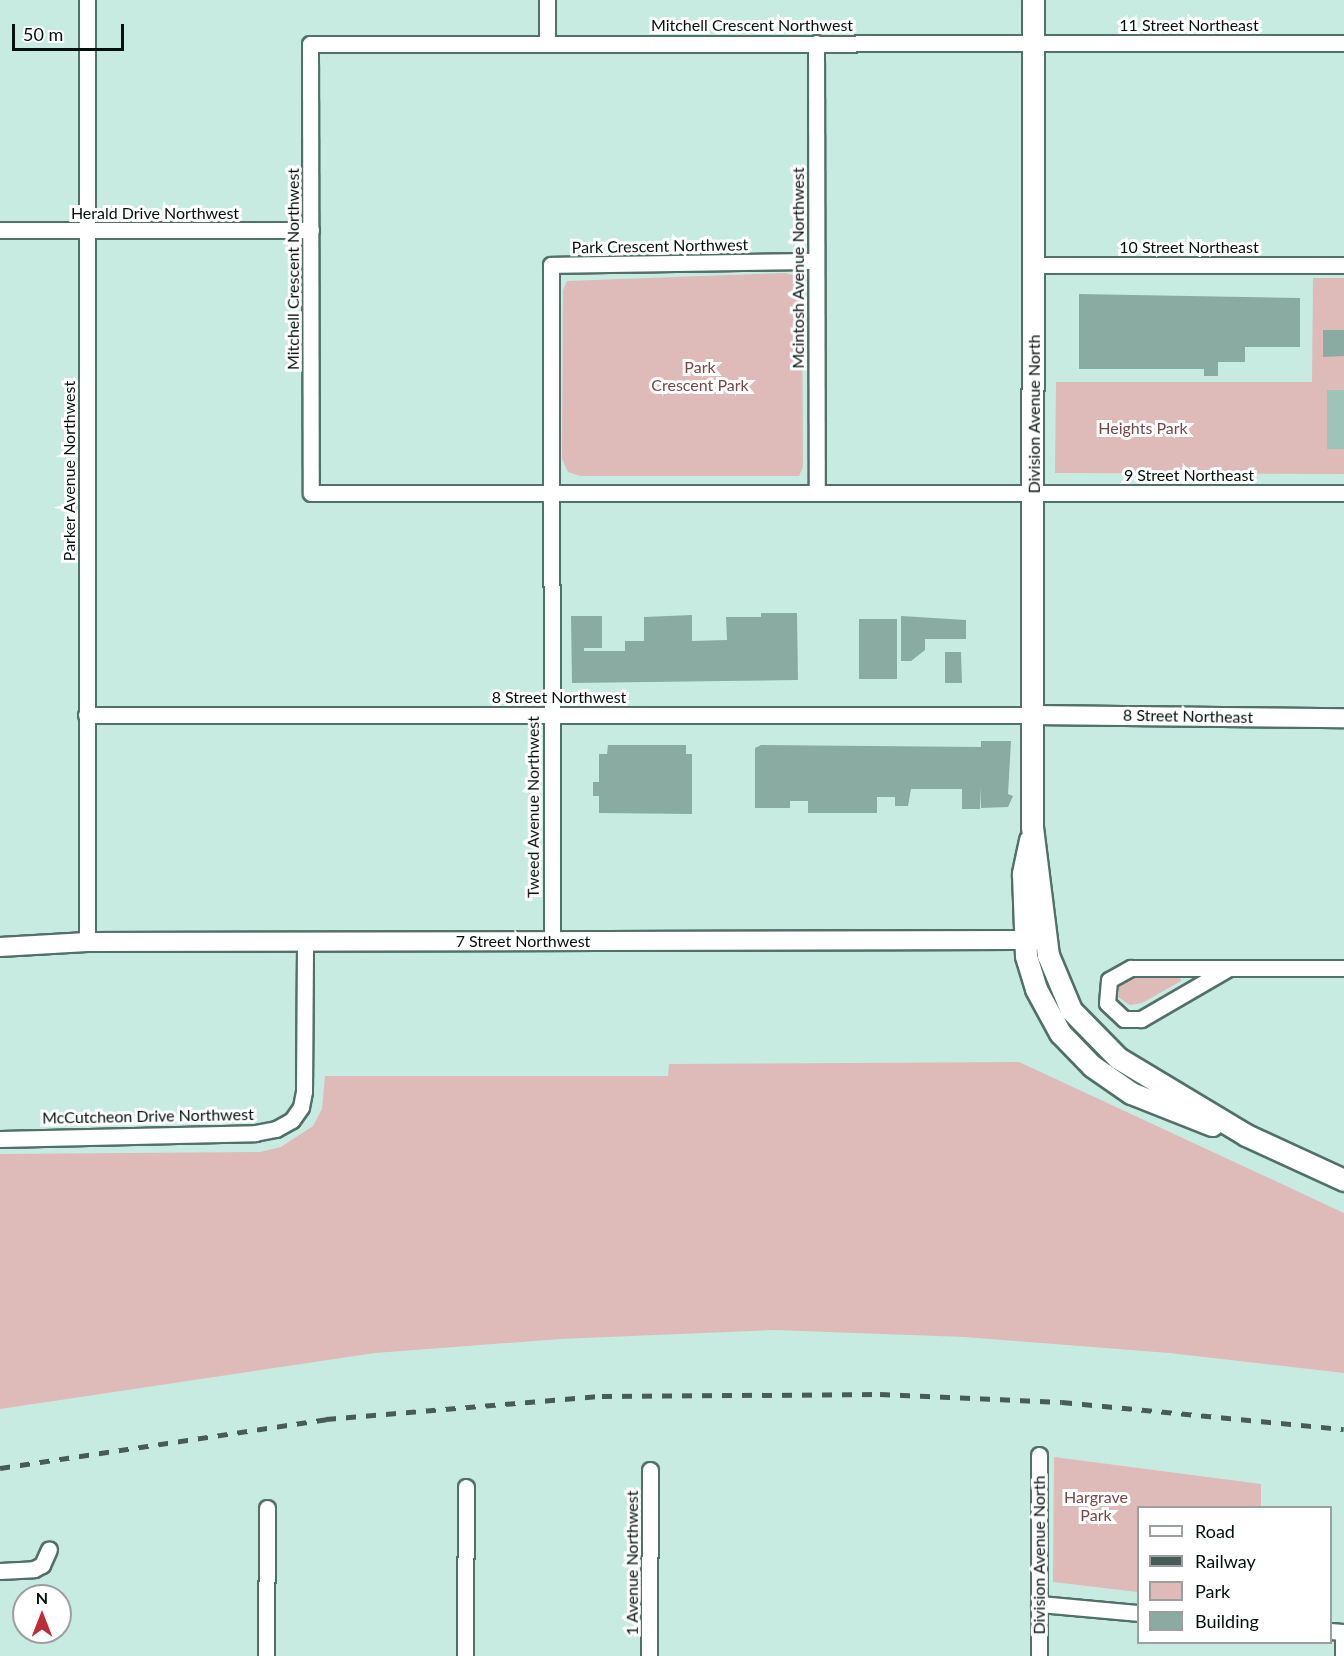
<!DOCTYPE html>
<style>
body{margin:0}
#map{position:relative;width:1344px;height:1656px;overflow:hidden;background:#c8ebe1;font-family:Lato,sans-serif}
div>[style]{position:absolute}
.green>*{inset:0;background:#debab8}
.water>*{inset:0;background:#9ec4ba}
.building>*{inset:0;background:#8aaba2}
.roads{filter:drop-shadow(2px 0 #517168) drop-shadow(-2px 0 #517168) drop-shadow(0 2px #517168) drop-shadow(0 -2px #517168)}
.minor>*{height:15px;margin:-7.5px;padding:0 7.5px;transform-origin:7.5px;border-radius:7.5px;background:#fff}
.tertiary>*{height:18px;margin:-9px;padding:0 9px;transform-origin:9px;border-radius:9px;background:#fff}
.secondary>*{height:21px;margin:-10.5px;padding:0 10.5px;transform-origin:10.5px;border-radius:10.5px;background:#fff}
.rail>*{height:4.5px;margin-top:-2.25px;transform-origin:0;background:repeating-linear-gradient(90deg,#485c57 0 10px,transparent 0 20px)}
span{translate:-50% -50%;white-space:nowrap;text-align:center;line-height:1.15;-webkit-text-stroke:6px #fff;paint-order:stroke}
.street-label{font-size:16px;color:#04100d}
.park-label{font-size:16px;color:#7a4544}
.legend{position:absolute;left:1137px;top:1506px;width:195px;height:138px;box-sizing:border-box;background:#fff;border:2px solid #9b9f9e;margin:0;padding:8px 10px;list-style:none;font-size:18px;color:#04100d}
.legend li{display:flex;align-items:center;gap:12px;height:30px}
.legend b{width:30px;border:2px solid #9b9f9e}
.north{position:absolute;left:12px;top:1584px;width:60px;height:60px;box-sizing:border-box;background:#fff;border:2px solid #9b9f9e;border-radius:50%;rotate:0deg;font-size:16px;font-weight:700;line-height:24px;text-align:center;color:#04100d}
.north::after{content:'';display:block;margin:auto;width:21px;height:27px;background:#bd2d38;clip-path:polygon(50% 0,100% 100%,50% 72%,0 100%)}
.scale{position:absolute;left:12px;top:24px;width:112px;height:27px;box-sizing:border-box;border:3px solid #04100d;border-top:0;padding-left:8px;font-size:18px;line-height:21px;white-space:nowrap;color:#04100d;-webkit-text-stroke:4px #fff;paint-order:stroke}
</style>
<div id="map">
<div class="green">
<div style="clip-path:polygon(785px 273px,797px 276px,802px 286px,803px 467px,799px 476px,580px 476px,568px 472px,562px 459px,563px 290px,567px 281px)"></div>
<div style="clip-path:polygon(1313px 278px,1344px 278px,1344px 474px,1055px 473px,1056px 382px,1312px 382px)"></div>
<div style="clip-path:polygon(1180px 975px,1181px 981px,1142px 1003px,1130px 1005px,1118px 997px,1119px 983px,1131px 976px)"></div>
<div style="clip-path:polygon(1019px 1062px,1344px 1213px,1344px 1373px,1169px 1353px,964px 1337px,774px 1330px,560px 1339px,375px 1353px,0 1409px,0 1154px,260px 1152px,281px 1147px,313px 1126px,322px 1109px,325px 1076px,668px 1076px,669px 1064px)"></div>
<div style="clip-path:polygon(1054px 1457px,1261px 1484px,1261px 1507px,1138px 1508px,1138px 1592px,1053px 1582px)"></div>
</div>
<div class="water">
<div style="clip-path:polygon(1327px 390px,1344px 390px,1344px 449px,1327px 449px)"></div>
</div>
<div class="building">
<div style="clip-path:polygon(1079px 294px,1300px 298px,1300px 347px,1245px 347px,1245px 362px,1218px 362px,1218px 376px,1204px 376px,1204px 369px,1079px 369px)"></div>
<div style="clip-path:polygon(1323px 330px,1344px 330px,1344px 356px,1323px 357px)"></div>
<div style="clip-path:polygon(761px 613px,797px 613px,798px 680px,572px 683px,571px 616px,602px 616px,602px 648px,584px 648px,584px 651px,625px 651px,625px 641px,644px 641px,644px 617px,692px 615px,692px 641px,727px 640px,726px 617px,761px 617px)"></div>
<div style="clip-path:polygon(901px 616px,966px 620px,966px 639px,925px 639px,925px 650px,911px 661px,901px 661px)"></div>
<div style="clip-path:polygon(859px 619px,897px 619px,897px 679px,859px 679px)"></div>
<div style="clip-path:polygon(945px 652px,961px 652px,962px 683px,945px 683px)"></div>
<div style="clip-path:polygon(981px 741px,1011px 741px,1008px 794px,1013px 796px,1008px 807px,981px 808px,980px 787px,980px 809px,962px 809px,962px 789px,911px 789px,908px 806px,895px 806px,895px 797px,877px 797px,877px 813px,808px 813px,808px 801px,790px 801px,790px 808px,755px 808px,755px 748px,761px 745px,981px 747px)"></div>
<div style="clip-path:polygon(608px 745px,686px 745px,686px 754px,692px 754px,692px 814px,599px 813px,599px 796px,593px 796px,593px 782px,599px 782px,599px 754px,607px 754px)"></div>
</div>
<div class="roads">
<div class="minor">
<div style="left:816px;top:43px;width:450px;rotate:89.9deg"></div>
<div style="left:1344px;top:43px;width:1034px;rotate:179.94deg"></div>
<div style="left:310px;top:44px;width:449px;rotate:89.9deg"></div>
<div style="left:311px;top:493px;width:1033px"></div>
<div style="left:547px;top:44px;width:44px;rotate:-90deg"></div>
<div style="left:0;top:230px;width:311px"></div>
<div style="left:1033px;top:265px;width:311px"></div>
<div style="left:86px;top:715px;width:946px"></div>
<div style="left:552px;top:941px;width:676px;rotate:-90.08deg"></div>
<div style="left:551px;top:265px;width:265px;rotate:-0.9deg"></div>
<div style="left:87px;top:942px;width:942px;rotate:-90deg"></div>
<div style="left:1229px;top:968px;width:102px;rotate:149.9deg"></div>
<div style="left:1141px;top:1019px;width:17px;rotate:180deg"></div>
<div style="left:1124px;top:1019px;width:23px;rotate:-137deg"></div>
<div style="left:1107px;top:1003px;width:23px;rotate:-85deg"></div>
<div style="left:1109px;top:980px;width:25px;rotate:-29deg"></div>
<div style="left:1131px;top:968px;width:213px"></div>
<div style="left:0;top:1139px;width:255px;rotate:-1.3deg"></div>
<div style="left:255px;top:1133px;width:21px;rotate:-11deg"></div>
<div style="left:276px;top:1129px;width:18px;rotate:-29deg"></div>
<div style="left:292px;top:1120px;width:16px;rotate:-55deg"></div>
<div style="left:301px;top:1107px;width:16px;rotate:-79deg"></div>
<div style="left:304px;top:1091px;width:150px;rotate:-89.6deg"></div>
<div style="left:0;top:1571px;width:34px;rotate:-3deg"></div>
<div style="left:34px;top:1569px;width:9px;rotate:-27deg"></div>
<div style="left:42px;top:1565px;width:17px;rotate:-66deg"></div>
<div style="left:1039px;top:1604px;width:99px;rotate:5.2deg"></div>
<div style="left:1330px;top:1631px;width:13px;rotate:4deg"></div>
<div style="left:1343px;top:1632px;width:24px;rotate:90deg"></div>
<div style="left:266px;top:1656px;width:148px;rotate:-89.6deg"></div>
<div style="left:465px;top:1656px;width:169px;rotate:-89.7deg"></div>
<div style="left:649px;top:1656px;width:186px;rotate:-89.7deg"></div>
<div style="left:1039px;top:1656px;width:201px;rotate:-90deg"></div>
</div>
<div class="tertiary">
<div style="left:1032px;top:715px;width:312px;rotate:0.6deg"></div>
<div style="left:0;top:947px;width:87px;rotate:-3.3deg"></div>
<div style="left:87px;top:942px;width:952px;rotate:-0.12deg"></div>
</div>
<div class="secondary">
<div style="left:1033px;top:0;width:827px;rotate:90.07deg"></div>
<div style="left:1032px;top:827px;width:129px;rotate:82.9deg"></div>
<div style="left:1048px;top:955px;width:60px;rotate:67.3deg"></div>
<div style="left:1071px;top:1010px;width:67px;rotate:45.6deg"></div>
<div style="left:1118px;top:1058px;width:149px;rotate:31deg"></div>
<div style="left:1246px;top:1135px;width:108px;rotate:24.7deg"></div>
<div style="left:1030px;top:840px;width:35px;rotate:102deg"></div>
<div style="left:1023px;top:874px;width:82px;rotate:87.9deg"></div>
<div style="left:1026px;top:956px;width:34px;rotate:73deg"></div>
<div style="left:1036px;top:989px;width:50px;rotate:61.4deg"></div>
<div style="left:1060px;top:1033px;width:46px;rotate:45.9deg"></div>
<div style="left:1092px;top:1066px;width:47px;rotate:34.7deg"></div>
<div style="left:1131px;top:1093px;width:87px;rotate:21.6deg"></div>
</div>
</div>
<div class="rail">
<div style="left:0;top:1468px;width:330px;rotate:-8.5deg"></div>
<div style="left:326px;top:1419px;width:277px;rotate:-4.8deg"></div>
<div style="left:602px;top:1396px;width:278px;rotate:-0.4deg"></div>
<div style="left:880px;top:1394px;width:182px;rotate:2.5deg"></div>
<div style="left:1062px;top:1402px;width:283px;rotate:5.5deg"></div>
</div>
<div class="street-label">
<span style="left:752px;top:25px">Mitchell Crescent Northwest</span>
<span style="left:1189px;top:25px">11 Street Northeast</span>
<span style="left:155px;top:213px">Herald Drive Northwest</span>
<span style="left:660px;top:246px;rotate:-1deg">Park Crescent Northwest</span>
<span style="left:1189px;top:247px">10 Street Northeast</span>
<span style="left:798px;top:268px;rotate:-90deg">Mcintosh Avenue Northwest</span>
<span style="left:293px;top:269px;rotate:-90deg">Mitchell Crescent Northwest</span>
<span style="left:1034px;top:414px;rotate:-90deg">Division Avenue North</span>
<span style="left:69px;top:471px;rotate:-90deg">Parker Avenue Northwest</span>
<span style="left:1189px;top:475px">9 Street Northeast</span>
<span style="left:559px;top:697px">8 Street Northwest</span>
<span style="left:1188px;top:716px;rotate:1deg">8 Street Northeast</span>
<span style="left:533px;top:807px;rotate:-90deg">Tweed Avenue Northwest</span>
<span style="left:523px;top:941px">7 Street Northwest</span>
<span style="left:148px;top:1116px;rotate:-1deg">McCutcheon Drive Northwest</span>
<span style="left:1039px;top:1555px;rotate:-90deg">Division Avenue North</span>
<span style="left:632px;top:1563px;rotate:-90deg">1 Avenue Northwest</span>
</div>
<div class="park-label">
<span style="left:700px;top:376px">Park<br>Crescent Park</span>
<span style="left:1143px;top:428px">Heights Park</span>
<span style="left:1096px;top:1506px">Hargrave<br>Park</span>
</div>
<ul class="legend">
<li><b style="height:8px;background:#fff"></b>Road</li>
<li><b style="height:8px;background:#485c57"></b>Railway</li>
<li><b style="height:16px;background:#debab8"></b>Park</li>
<li><b style="height:16px;background:#8aaba2"></b>Building</li>
</ul>
<div class="north">N</div>
<div class="scale">50 m</div>
</div>
